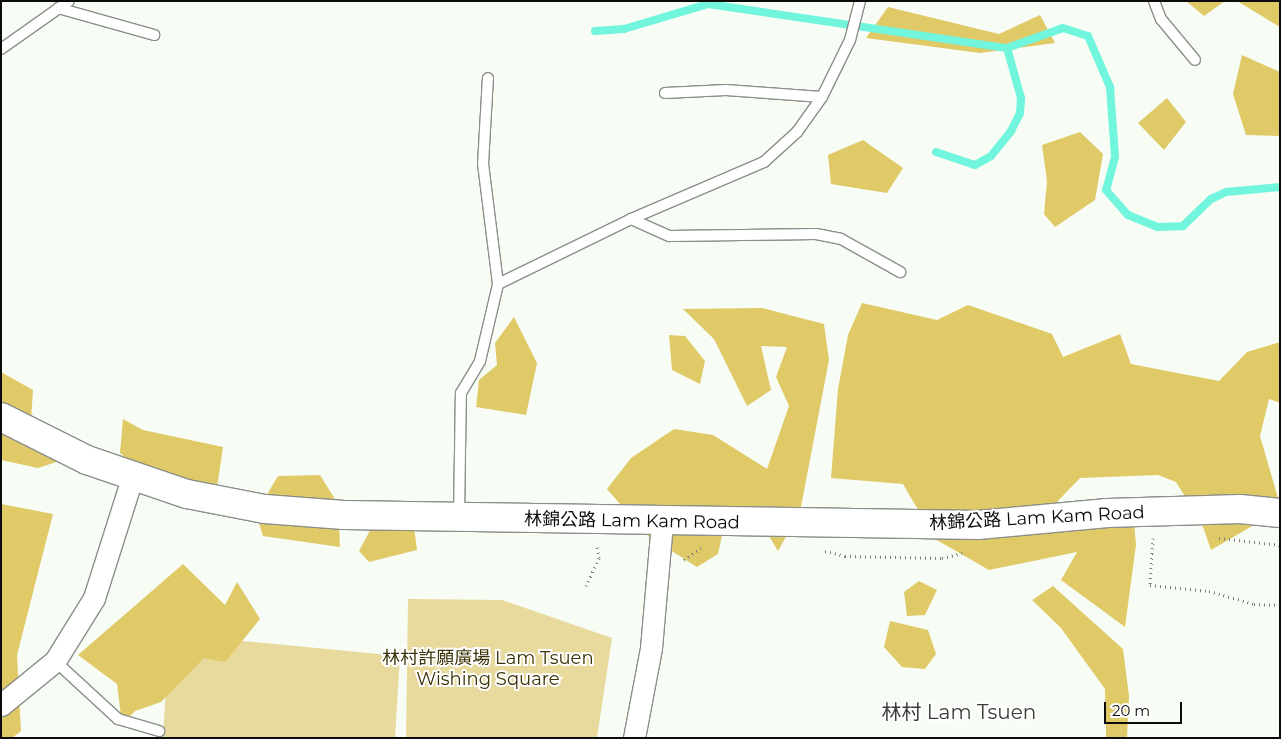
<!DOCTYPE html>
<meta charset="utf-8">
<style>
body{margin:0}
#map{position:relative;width:1281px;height:739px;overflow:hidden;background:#f7fcf5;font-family:Montserrat,"Noto Sans TC",sans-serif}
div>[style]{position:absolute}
.green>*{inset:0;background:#e8d99c}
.forest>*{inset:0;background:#e0ca67}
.stream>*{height:8px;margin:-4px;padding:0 4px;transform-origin:4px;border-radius:4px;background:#71f5dd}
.path>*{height:3px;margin-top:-1.5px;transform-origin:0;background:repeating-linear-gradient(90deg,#7b7e7a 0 1px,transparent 0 5px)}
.roads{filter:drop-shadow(1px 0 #8a8f89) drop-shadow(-1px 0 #8a8f89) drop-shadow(0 1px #8a8f89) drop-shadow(0 -1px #8a8f89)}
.lane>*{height:10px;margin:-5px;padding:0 5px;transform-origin:5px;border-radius:5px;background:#fff}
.street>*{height:21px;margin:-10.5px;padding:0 10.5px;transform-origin:10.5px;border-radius:10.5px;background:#fff}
.secondary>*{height:28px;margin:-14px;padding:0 14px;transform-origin:14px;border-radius:14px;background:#fff}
span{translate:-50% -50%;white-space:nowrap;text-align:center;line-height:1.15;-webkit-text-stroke:4px #fff;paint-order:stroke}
.street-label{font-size:18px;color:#0b0c0a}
.park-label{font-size:18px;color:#3b3206}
.quarter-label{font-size:20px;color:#383c37}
.frame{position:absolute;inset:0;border:2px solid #0b0c0a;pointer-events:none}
.scale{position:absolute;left:1104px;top:702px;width:78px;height:22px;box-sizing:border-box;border:2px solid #0b0c0a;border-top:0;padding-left:6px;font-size:15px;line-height:18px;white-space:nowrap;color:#0b0c0a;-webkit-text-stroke:4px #fff;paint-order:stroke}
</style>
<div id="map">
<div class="green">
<div style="clip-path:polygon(408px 599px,502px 600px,612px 638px,597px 738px,406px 738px)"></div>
<div style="clip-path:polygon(169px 634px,400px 656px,395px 738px,163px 738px)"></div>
</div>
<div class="forest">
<div style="clip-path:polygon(1186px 1px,1225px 1px,1204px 16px)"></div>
<div style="clip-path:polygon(1237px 1px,1280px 1px,1280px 25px,1278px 26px)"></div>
<div style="clip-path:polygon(888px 7px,999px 34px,1040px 15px,1055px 43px,980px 53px,866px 38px)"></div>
<div style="clip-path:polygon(1242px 55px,1280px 72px,1280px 136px,1246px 135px,1233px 94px)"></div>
<div style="clip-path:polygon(1167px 98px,1186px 122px,1164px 150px,1138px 123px)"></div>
<div style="clip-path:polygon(1080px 132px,1103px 154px,1095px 200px,1055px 227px,1044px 214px,1047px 181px,1042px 145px)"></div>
<div style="clip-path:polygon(863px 140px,903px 168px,887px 193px,831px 184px,828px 155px)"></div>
<div style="clip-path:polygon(862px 303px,937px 320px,968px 305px,1052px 334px,1063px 357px,1120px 334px,1131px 364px,1219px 381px,1247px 352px,1280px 342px,1280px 403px,1269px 399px,1260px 436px,1280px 505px,1280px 524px,1254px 525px,1211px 550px,1202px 524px,1176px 482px,1158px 475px,1080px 478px,1054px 505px,1134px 521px,1136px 545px,1125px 627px,1061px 580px,1077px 552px,989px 570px,935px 539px,903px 484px,831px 478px,838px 389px,848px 335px)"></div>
<div style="clip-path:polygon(762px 308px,824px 324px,829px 360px,800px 512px,778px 551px,766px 531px,723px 531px,718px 554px,697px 567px,648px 536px,607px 489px,631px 458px,674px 429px,713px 435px,767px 469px,789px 406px,776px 377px,787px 347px,761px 346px,771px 390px,747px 406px,714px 339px,683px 309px)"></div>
<div style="clip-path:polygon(514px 317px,537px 363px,526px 415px,476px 407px,479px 380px,497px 365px,495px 343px)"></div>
<div style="clip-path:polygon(669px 335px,685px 336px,705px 361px,700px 384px,672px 370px)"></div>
<div style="clip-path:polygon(1px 372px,33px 390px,31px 420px,72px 457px,38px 468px,1px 460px)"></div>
<div style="clip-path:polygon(123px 419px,143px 430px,223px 447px,215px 501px,164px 491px,120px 453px)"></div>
<div style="clip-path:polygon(320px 475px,338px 504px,340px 547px,263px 536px,256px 513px,278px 476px)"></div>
<div style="clip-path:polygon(1px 504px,53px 514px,17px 655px,21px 731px,12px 738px,1px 738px)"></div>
<div style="clip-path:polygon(374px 523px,414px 527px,417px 550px,369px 562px,359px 551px)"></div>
<div style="clip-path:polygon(183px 564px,225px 605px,237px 582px,260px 619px,225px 662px,204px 658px,161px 702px,135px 711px,122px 724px,117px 684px,78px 655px)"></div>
<div style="clip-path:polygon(919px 581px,937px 590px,925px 615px,907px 616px,904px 592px)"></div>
<div style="clip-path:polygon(1053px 586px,1123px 649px,1129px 696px,1127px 738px,1106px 738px,1105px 689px,1061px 628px,1032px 600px)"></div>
<div style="clip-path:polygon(890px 621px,928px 630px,936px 654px,925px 669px,902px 667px,884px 647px)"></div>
</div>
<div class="stream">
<div style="left:595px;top:31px;width:29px;rotate:-4deg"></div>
<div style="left:624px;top:29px;width:88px;rotate:-16.6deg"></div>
<div style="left:708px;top:4px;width:302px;rotate:8.4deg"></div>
<div style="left:1007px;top:48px;width:59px;rotate:-19.7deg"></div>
<div style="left:1063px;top:28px;width:26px;rotate:18deg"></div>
<div style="left:1088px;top:36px;width:56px;rotate:66.7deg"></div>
<div style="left:1110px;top:87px;width:70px;rotate:85.9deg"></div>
<div style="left:1115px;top:157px;width:34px;rotate:105deg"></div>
<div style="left:1106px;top:190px;width:33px;rotate:49deg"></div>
<div style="left:1128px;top:215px;width:32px;rotate:22deg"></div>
<div style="left:1158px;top:227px;width:25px;rotate:-2deg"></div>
<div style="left:1183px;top:226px;width:39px;rotate:-44deg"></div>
<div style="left:1211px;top:199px;width:17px;rotate:-25deg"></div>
<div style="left:1226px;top:192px;width:54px;rotate:-5.3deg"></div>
<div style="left:936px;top:152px;width:41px;rotate:18.4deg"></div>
<div style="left:975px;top:165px;width:18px;rotate:-29deg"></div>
<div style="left:991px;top:156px;width:32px;rotate:-51deg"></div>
<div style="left:1011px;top:131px;width:20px;rotate:-63deg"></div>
<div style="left:1020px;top:113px;width:15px;rotate:-86deg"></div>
<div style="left:1021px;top:98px;width:52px;rotate:-105.6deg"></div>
</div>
<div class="path">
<div style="left:1153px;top:538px;width:47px;rotate:93.7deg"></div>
<div style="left:1150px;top:585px;width:59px;rotate:5.8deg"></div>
<div style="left:1209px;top:591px;width:47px;rotate:16.1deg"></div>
<div style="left:1254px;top:604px;width:26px;rotate:2deg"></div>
<div style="left:1219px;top:538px;width:61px;rotate:6.5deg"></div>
<div style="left:825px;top:551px;width:21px;rotate:14deg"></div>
<div style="left:845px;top:556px;width:97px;rotate:1.2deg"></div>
<div style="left:942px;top:558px;width:21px;rotate:-14deg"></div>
<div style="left:684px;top:560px;width:21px;rotate:-35deg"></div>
<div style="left:586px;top:586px;width:31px;rotate:-65deg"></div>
<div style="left:599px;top:558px;width:12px;rotate:-99deg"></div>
</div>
<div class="roads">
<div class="lane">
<div style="left:1154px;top:1px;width:19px;rotate:69deg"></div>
<div style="left:1161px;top:19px;width:53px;rotate:50.3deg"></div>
<div style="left:58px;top:8px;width:100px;rotate:15.7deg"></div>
<div style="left:1px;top:49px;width:83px;rotate:-35.2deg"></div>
<div style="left:665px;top:93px;width:61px;rotate:-2.8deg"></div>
<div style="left:726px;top:90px;width:96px;rotate:4.2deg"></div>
<div style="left:631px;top:219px;width:42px;rotate:24.1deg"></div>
<div style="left:669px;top:236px;width:147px;rotate:-0.8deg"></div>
<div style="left:816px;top:234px;width:25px;rotate:11deg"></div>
<div style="left:841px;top:239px;width:68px;rotate:29.2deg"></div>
<div style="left:498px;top:284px;width:148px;rotate:-26deg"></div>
<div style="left:631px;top:219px;width:145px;rotate:-23.2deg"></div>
<div style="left:764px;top:162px;width:45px;rotate:-42.3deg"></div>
<div style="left:797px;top:132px;width:43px;rotate:-54.5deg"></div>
<div style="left:822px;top:97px;width:64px;rotate:-63.8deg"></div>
<div style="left:850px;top:40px;width:40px;rotate:-75.6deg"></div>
<div style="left:459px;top:515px;width:122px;rotate:-89.1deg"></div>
<div style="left:461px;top:393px;width:37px;rotate:-59deg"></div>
<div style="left:480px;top:361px;width:79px;rotate:-76.8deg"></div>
<div style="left:498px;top:284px;width:121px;rotate:-97.1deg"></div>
<div style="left:483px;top:164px;width:86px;rotate:-86.7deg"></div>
<div style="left:55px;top:661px;width:86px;rotate:42.6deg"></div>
<div style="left:118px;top:719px;width:43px;rotate:16.3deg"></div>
</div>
<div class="street">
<div style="left:1px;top:705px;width:70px;rotate:-39.2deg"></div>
<div style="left:55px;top:661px;width:74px;rotate:-58.2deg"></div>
<div style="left:94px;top:598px;width:126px;rotate:-72.4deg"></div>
<div style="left:634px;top:738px;width:92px;rotate:-79.3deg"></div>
<div style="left:651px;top:648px;width:125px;rotate:-85deg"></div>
</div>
<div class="secondary">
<div style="left:1px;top:417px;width:96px;rotate:26.6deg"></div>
<div style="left:87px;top:460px;width:106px;rotate:18.8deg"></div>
<div style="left:187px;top:494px;width:79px;rotate:10.9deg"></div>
<div style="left:265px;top:509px;width:79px;rotate:4.3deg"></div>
<div style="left:344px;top:515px;width:634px;rotate:0.9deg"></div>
<div style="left:978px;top:525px;width:130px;rotate:-5.3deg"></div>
<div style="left:1107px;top:513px;width:133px;rotate:-1.7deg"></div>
<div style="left:1240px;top:509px;width:40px;rotate:5.7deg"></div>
</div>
</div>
<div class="street-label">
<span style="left:1037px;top:518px;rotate:-3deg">林錦公路 Lam Kam Road</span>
<span style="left:632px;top:521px;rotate:1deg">林錦公路 Lam Kam Road</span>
</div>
<div class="park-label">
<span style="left:488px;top:669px">林村許願廣場 Lam Tsuen<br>Wishing Square</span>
</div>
<div class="quarter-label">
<span style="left:959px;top:712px">林村 Lam Tsuen</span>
</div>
<div class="frame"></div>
<div class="scale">20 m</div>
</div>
